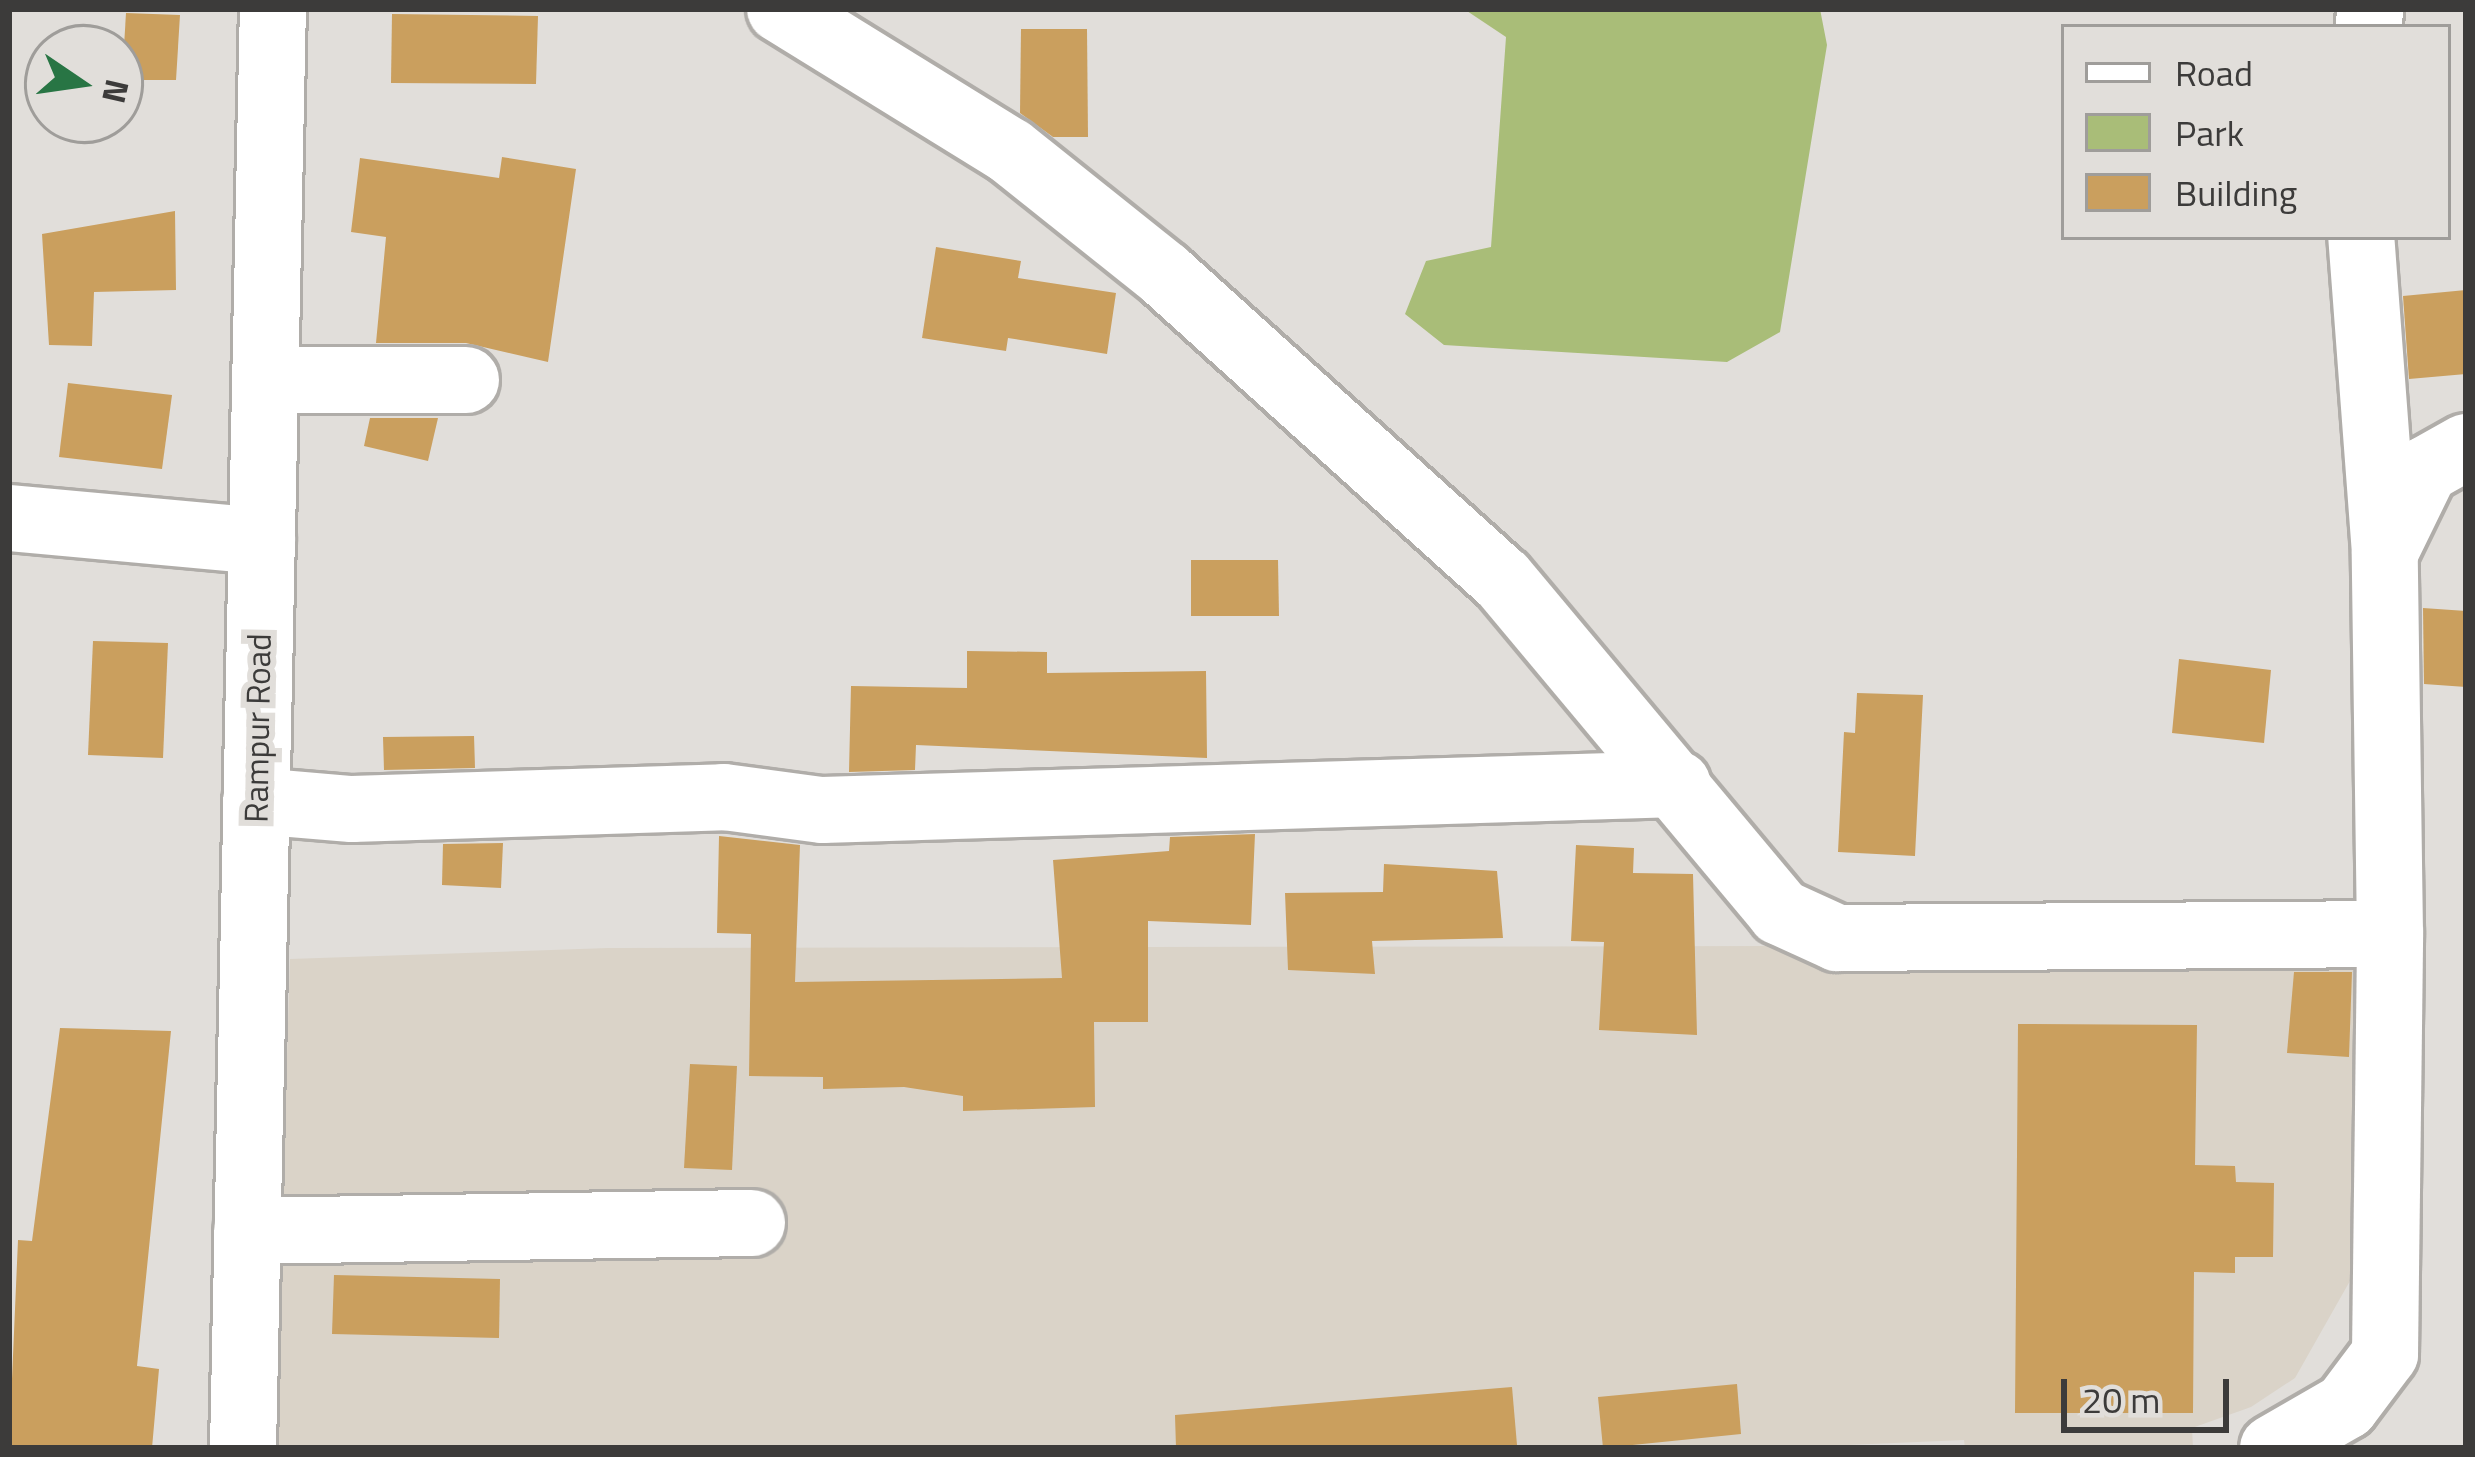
<!DOCTYPE html>
<style>
body{margin:0}
#map{position:relative;width:2475px;height:1457px;overflow:hidden;background:#e1deda;font-family:"Titillium Web",sans-serif}
div>[style]{position:absolute}
.built>*{inset:0;background:#dad3c8}
.green>*{inset:0;background:#a9bd78}
.building>*{inset:0;background:#ca9f5e}
.roads{filter:drop-shadow(3px 0 #b0ada9) drop-shadow(-3px 0 #b0ada9) drop-shadow(0 3px #b0ada9) drop-shadow(0 -3px #b0ada9)}
.minor>*{height:66px;margin:-33px;padding:0 33px;transform-origin:33px;border-radius:33px;background:#fff}
.major>*{height:66px;margin:-33px;padding:0 33px;transform-origin:33px;border-radius:33px;background:#fff}
span{translate:-50% -50%;white-space:nowrap;text-align:center;line-height:1.15;-webkit-text-stroke:12px #e1deda;paint-order:stroke}
.street-label{font-size:33px;color:#3c3b3a}
.frame{position:absolute;inset:0;border:12px solid #3c3b3a;pointer-events:none}
.legend{position:absolute;left:2061px;top:24px;width:390px;height:216px;box-sizing:border-box;background:#e1deda;border:3px solid #9f9d9a;margin:0;padding:15px 21px;list-style:none;font-size:36px;color:#3c3b3a}
.legend li{display:flex;align-items:center;gap:24px;height:60px}
.legend b{width:60px;border:3px solid #9f9d9a}
.north{position:absolute;left:24px;top:24px;width:120px;height:120px;box-sizing:border-box;background:#e1deda;border:3px solid #9f9d9a;border-radius:50%;rotate:103deg;font-size:33px;font-weight:700;line-height:48px;text-align:center;color:#3c3b3a}
.north::after{content:'';display:block;margin:auto;width:42px;height:54px;background:#287544;clip-path:polygon(50% 0,100% 100%,50% 72%,0 100%)}
.scale{position:absolute;left:2061px;top:1379px;width:168px;height:54px;box-sizing:border-box;border:6px solid #3c3b3a;border-top:0;padding-left:15px;font-size:36px;line-height:42px;white-space:nowrap;color:#3c3b3a;-webkit-text-stroke:9px #e1deda;paint-order:stroke}
</style>
<div id="map">
<div class="built">
<div style="clip-path:polygon(1776px 946px,2358px 961px,2389px 1212px,2295px 1378px,2251px 1407px,2192px 1428px,2193px 1448px,1965px 1448px,1964px 1440px,1777px 1448px,275px 1448px,290px 959px,608px 948px)"></div>
</div>
<div class="green">
<div style="clip-path:polygon(1464px 9px,1820px 9px,1827px 45px,1780px 332px,1727px 362px,1444px 345px,1405px 314px,1426px 261px,1491px 247px,1506px 37px)"></div>
</div>
<div class="building">
<div style="clip-path:polygon(126px 13px,180px 15px,176px 80px,122px 80px)"></div>
<div style="clip-path:polygon(392px 14px,538px 16px,536px 84px,391px 83px)"></div>
<div style="clip-path:polygon(1021px 29px,1087px 29px,1088px 137px,1053px 137px,1020px 113px)"></div>
<div style="clip-path:polygon(502px 157px,576px 169px,548px 362px,466px 343px,376px 343px,386px 237px,351px 232px,360px 158px,499px 178px)"></div>
<div style="clip-path:polygon(175px 211px,176px 290px,94px 292px,92px 346px,49px 345px,42px 234px)"></div>
<div style="clip-path:polygon(936px 247px,1021px 261px,1018px 278px,1116px 293px,1107px 354px,1008px 338px,1006px 351px,922px 338px)"></div>
<div style="clip-path:polygon(2466px 290px,2466px 374px,2409px 379px,2403px 296px)"></div>
<div style="clip-path:polygon(68px 383px,172px 395px,162px 469px,59px 457px)"></div>
<div style="clip-path:polygon(370px 418px,438px 418px,428px 461px,364px 446px)"></div>
<div style="clip-path:polygon(1191px 560px,1278px 560px,1279px 616px,1191px 616px)"></div>
<div style="clip-path:polygon(2423px 608px,2466px 611px,2466px 687px,2424px 684px)"></div>
<div style="clip-path:polygon(93px 641px,168px 643px,163px 758px,88px 755px)"></div>
<div style="clip-path:polygon(967px 651px,1047px 652px,1047px 673px,1206px 671px,1207px 758px,916px 745px,915px 770px,849px 772px,851px 686px,967px 688px)"></div>
<div style="clip-path:polygon(2179px 659px,2271px 670px,2264px 743px,2172px 733px)"></div>
<div style="clip-path:polygon(1857px 693px,1923px 695px,1915px 856px,1838px 852px,1844px 732px,1855px 733px)"></div>
<div style="clip-path:polygon(474px 736px,475px 768px,384px 770px,383px 737px)"></div>
<div style="clip-path:polygon(1255px 834px,1251px 925px,1148px 921px,1148px 1022px,1094px 1022px,1095px 1107px,963px 1111px,963px 1096px,904px 1087px,823px 1089px,823px 1077px,749px 1076px,751px 934px,717px 933px,719px 836px,800px 845px,795px 982px,1062px 978px,1053px 860px,1169px 851px,1170px 837px)"></div>
<div style="clip-path:polygon(503px 843px,501px 888px,442px 885px,443px 844px)"></div>
<div style="clip-path:polygon(1576px 845px,1634px 848px,1633px 873px,1693px 874px,1697px 1035px,1599px 1030px,1604px 942px,1571px 941px)"></div>
<div style="clip-path:polygon(1384px 864px,1497px 871px,1503px 938px,1372px 941px,1375px 974px,1288px 970px,1285px 893px,1383px 892px)"></div>
<div style="clip-path:polygon(2294px 972px,2352px 972px,2349px 1057px,2287px 1053px)"></div>
<div style="clip-path:polygon(2018px 1024px,2197px 1025px,2195px 1165px,2235px 1166px,2236px 1182px,2274px 1183px,2273px 1257px,2235px 1257px,2235px 1273px,2194px 1272px,2193px 1413px,2015px 1413px)"></div>
<div style="clip-path:polygon(60px 1028px,171px 1031px,137px 1366px,159px 1369px,152px 1448px,9px 1448px,18px 1240px,32px 1241px)"></div>
<div style="clip-path:polygon(690px 1064px,737px 1066px,732px 1170px,684px 1168px)"></div>
<div style="clip-path:polygon(334px 1275px,500px 1279px,499px 1338px,332px 1334px)"></div>
<div style="clip-path:polygon(1737px 1384px,1741px 1434px,1603px 1448px,1598px 1397px)"></div>
<div style="clip-path:polygon(1512px 1387px,1517px 1445px,1176px 1448px,1175px 1415px)"></div>
</div>
<div class="roads">
<div class="minor">
<div style="left:780px;top:9px;width:270px;rotate:31.7deg"></div>
<div style="left:1010px;top:151px;width:197px;rotate:38.6deg"></div>
<div style="left:1164px;top:274px;width:455px;rotate:42.1deg"></div>
<div style="left:1502px;top:579px;width:434px;rotate:50.1deg"></div>
<div style="left:1780px;top:912px;width:63px;rotate:24.5deg"></div>
<div style="left:1837px;top:938px;width:553px;rotate:-0.41deg"></div>
<div style="left:2390px;top:934px;width:381px;rotate:-90.8deg"></div>
<div style="left:2385px;top:553px;width:317px;rotate:-94.3deg"></div>
<div style="left:2369px;top:27px;width:18px;rotate:-87deg"></div>
<div style="left:265px;top:380px;width:201px"></div>
<div style="left:9px;top:518px;width:254px;rotate:5.2deg"></div>
<div style="left:2387px;top:548px;width:87px;rotate:-64deg"></div>
<div style="left:2425px;top:470px;width:47px;rotate:-29.3deg"></div>
<div style="left:256px;top:801px;width:96px;rotate:4.8deg"></div>
<div style="left:352px;top:809px;width:372px;rotate:-1.8deg"></div>
<div style="left:724px;top:797px;width:99px;rotate:7.6deg"></div>
<div style="left:822px;top:810px;width:856px;rotate:-1.74deg"></div>
<div style="left:247px;top:1231px;width:505px;rotate:-0.91deg"></div>
<div style="left:2273px;top:1448px;width:84px;rotate:-29.9deg"></div>
<div style="left:2346px;top:1406px;width:65px;rotate:-53.1deg"></div>
<div style="left:2385px;top:1354px;width:420px;rotate:-89.3deg"></div>
</div>
<div class="major">
<div style="left:243px;top:1448px;width:1439px;rotate:-88.81deg"></div>
</div>
</div>
<div class="street-label">
<span style="left:258px;top:728px;rotate:-89deg">Rampur Road</span>
</div>
<div class="frame"></div>
<ul class="legend">
<li><b style="height:15px;background:#fff"></b>Road</li>
<li><b style="height:33px;background:#a9bd78"></b>Park</li>
<li><b style="height:33px;background:#ca9f5e"></b>Building</li>
</ul>
<div class="north">N</div>
<div class="scale">20 m</div>
</div>
